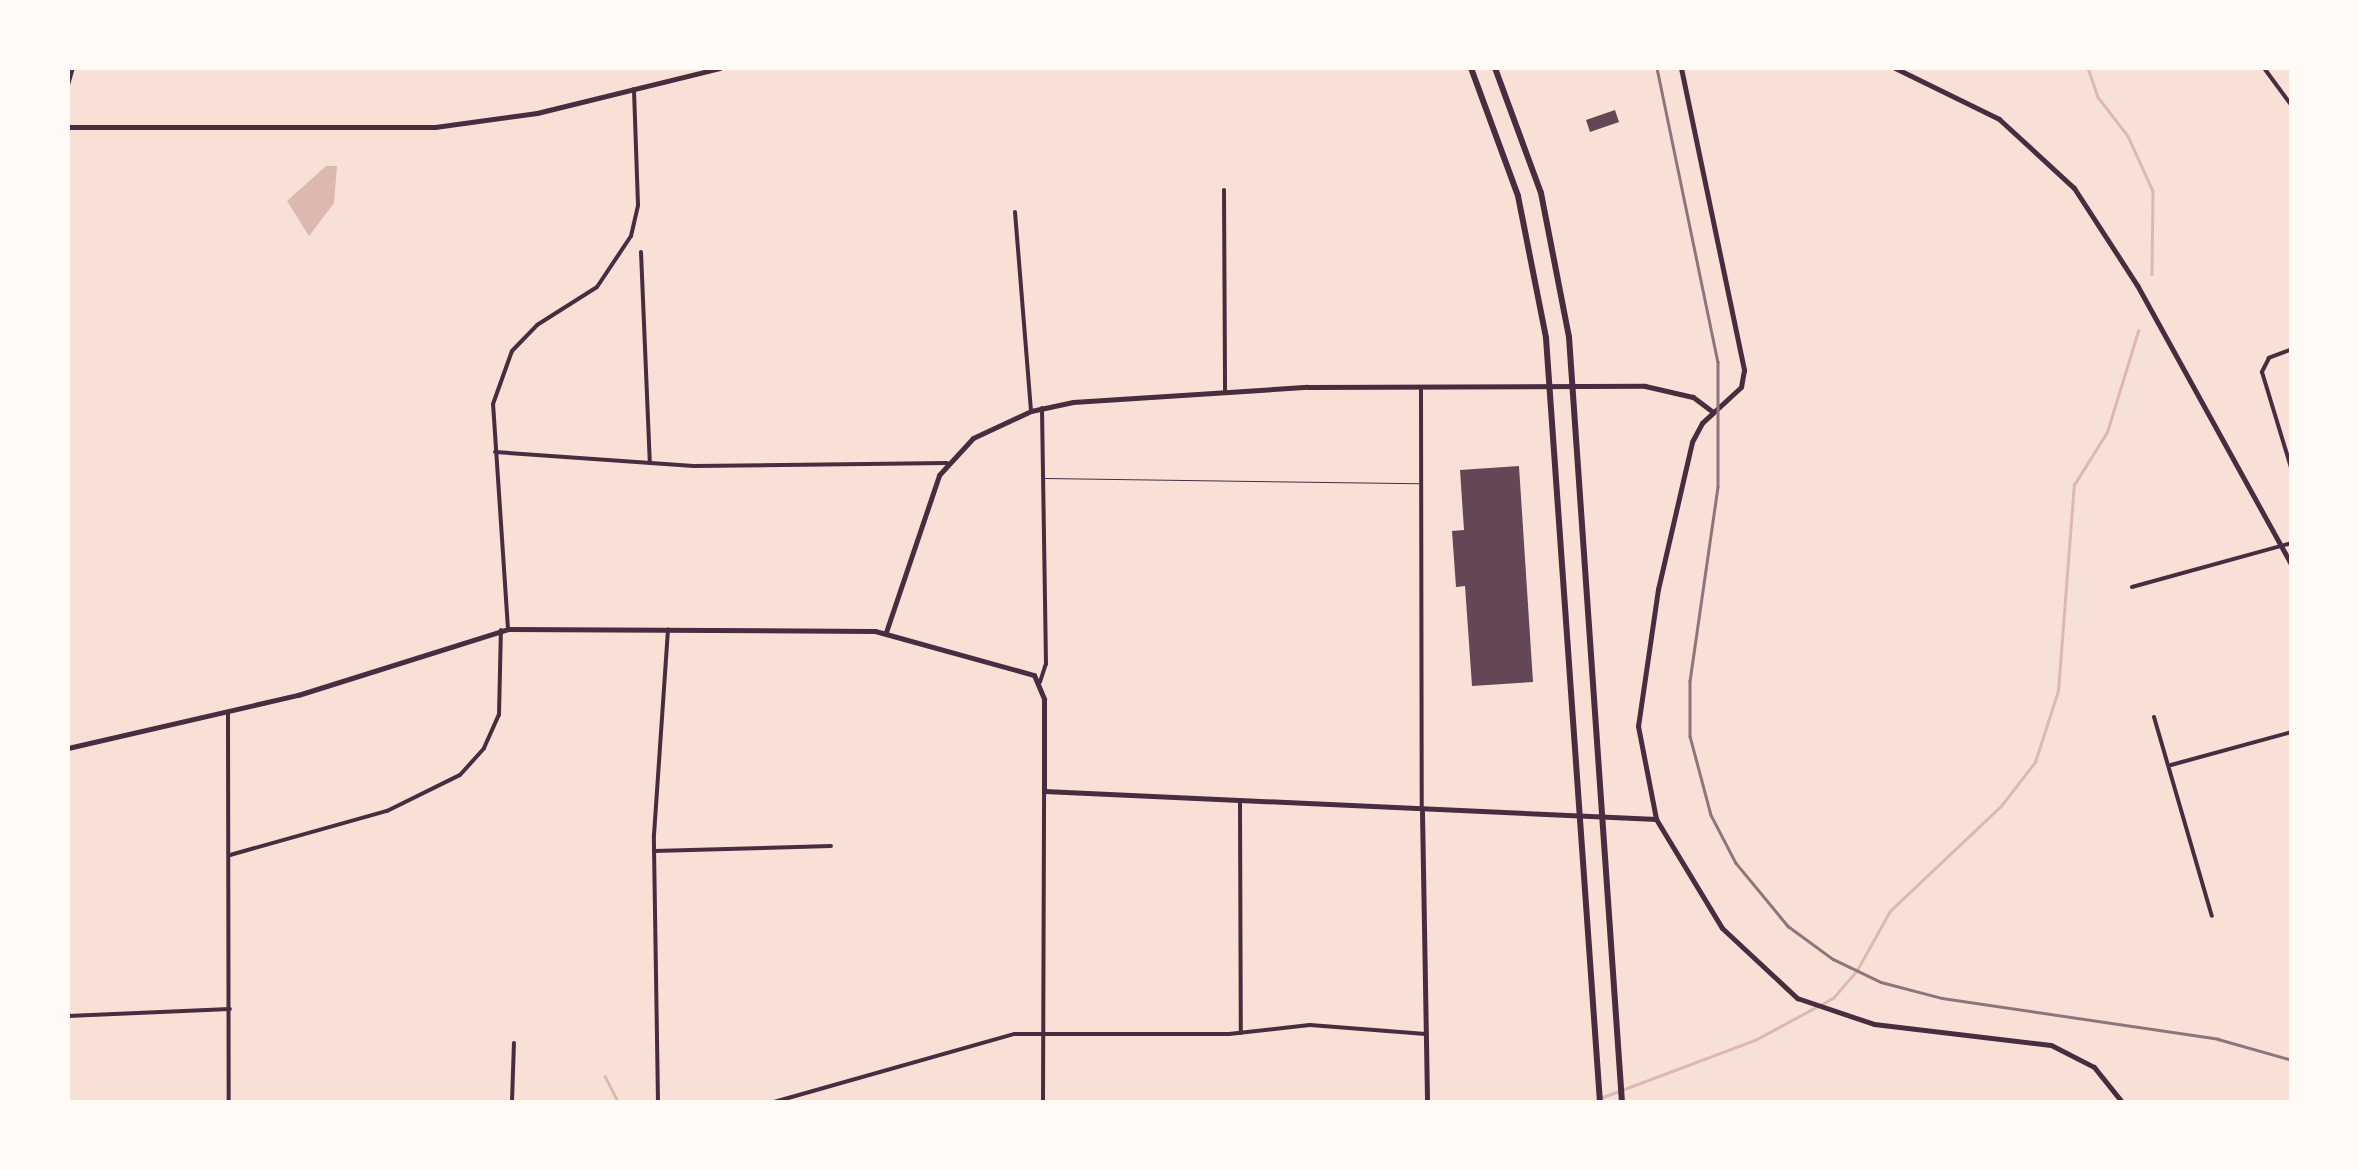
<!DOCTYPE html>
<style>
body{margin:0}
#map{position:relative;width:2359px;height:1170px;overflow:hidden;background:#f7e1d7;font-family:"Asap Condensed",sans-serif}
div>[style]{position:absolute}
.water>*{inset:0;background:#dcb8b0}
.stream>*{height:2.5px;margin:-1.25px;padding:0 1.25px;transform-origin:1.25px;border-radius:1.25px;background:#dcb8b0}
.building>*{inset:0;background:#644757}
.service>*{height:1px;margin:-0.5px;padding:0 0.5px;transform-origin:0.5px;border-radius:0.5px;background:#4a2c40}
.minor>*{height:4px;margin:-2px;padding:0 2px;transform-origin:2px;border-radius:2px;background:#4a2c40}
.tertiary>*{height:5px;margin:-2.5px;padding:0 2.5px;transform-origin:2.5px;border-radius:2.5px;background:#4a2c40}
.secondary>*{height:5px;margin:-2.5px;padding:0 2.5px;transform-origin:2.5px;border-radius:2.5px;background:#4a2c40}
.trunk>*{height:6px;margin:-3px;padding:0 3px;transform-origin:3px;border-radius:3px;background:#4a2c40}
.rail>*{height:2.5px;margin:-1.25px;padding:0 1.25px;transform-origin:1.25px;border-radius:1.25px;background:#8f747c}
span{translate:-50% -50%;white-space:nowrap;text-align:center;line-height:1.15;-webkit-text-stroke:9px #fffaf5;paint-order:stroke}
.frame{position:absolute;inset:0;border:70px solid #fffaf5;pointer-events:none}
</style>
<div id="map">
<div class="water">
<div style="clip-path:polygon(326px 166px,337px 166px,334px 203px,309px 236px,287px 201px)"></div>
</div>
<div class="stream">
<div style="left:2088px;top:68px;width:31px;rotate:71deg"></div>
<div style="left:2098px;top:97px;width:49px;rotate:52.4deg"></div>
<div style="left:2128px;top:136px;width:60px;rotate:65.6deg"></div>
<div style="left:2153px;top:191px;width:83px;rotate:90.7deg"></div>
<div style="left:605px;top:1076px;width:29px;rotate:63deg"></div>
<div style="left:1603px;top:1097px;width:162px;rotate:-20.6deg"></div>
<div style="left:1755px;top:1040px;width:89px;rotate:-28.3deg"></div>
<div style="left:1833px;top:998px;width:35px;rotate:-49deg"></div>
<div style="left:1856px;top:972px;width:70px;rotate:-60.9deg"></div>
<div style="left:1890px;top:911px;width:153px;rotate:-43.4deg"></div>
<div style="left:2001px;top:806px;width:56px;rotate:-52.3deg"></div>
<div style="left:2035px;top:762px;width:75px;rotate:-72.1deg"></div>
<div style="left:2058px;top:691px;width:207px;rotate:-85.6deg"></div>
<div style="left:2074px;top:485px;width:62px;rotate:-58.1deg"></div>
<div style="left:2107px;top:432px;width:106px;rotate:-72.9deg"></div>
</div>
<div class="building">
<div style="clip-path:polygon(1615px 110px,1619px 122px,1590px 132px,1586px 120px)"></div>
<div style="clip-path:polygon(1519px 466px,1533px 682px,1472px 686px,1465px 586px,1456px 587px,1452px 531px,1464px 530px,1460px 470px)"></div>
</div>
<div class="service">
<div style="left:1045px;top:478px;width:374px;rotate:0.8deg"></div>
</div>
<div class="minor">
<div style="left:2264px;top:68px;width:47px;rotate:53.6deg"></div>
<div style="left:68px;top:85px;width:18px;rotate:-74deg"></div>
<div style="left:1224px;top:190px;width:202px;rotate:89.7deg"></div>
<div style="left:1015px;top:212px;width:200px;rotate:85.4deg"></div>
<div style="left:641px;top:252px;width:211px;rotate:87.6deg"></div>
<div style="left:2292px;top:349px;width:25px;rotate:159deg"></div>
<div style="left:2269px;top:358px;width:16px;rotate:117deg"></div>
<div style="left:2262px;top:372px;width:103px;rotate:73.1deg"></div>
<div style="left:1421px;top:387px;width:420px;rotate:89.9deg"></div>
<div style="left:495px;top:452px;width:199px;rotate:4deg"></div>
<div style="left:694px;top:466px;width:253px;rotate:-0.7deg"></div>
<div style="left:2132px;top:587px;width:166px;rotate:-15.4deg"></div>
<div style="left:508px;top:629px;width:225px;rotate:-93.8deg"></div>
<div style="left:493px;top:404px;width:56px;rotate:-70.3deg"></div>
<div style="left:512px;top:351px;width:36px;rotate:-46deg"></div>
<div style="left:537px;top:325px;width:71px;rotate:-32.3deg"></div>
<div style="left:597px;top:287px;width:61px;rotate:-56.3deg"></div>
<div style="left:631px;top:236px;width:32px;rotate:-77deg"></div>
<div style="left:638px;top:205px;width:116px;rotate:-92deg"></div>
<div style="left:1040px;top:682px;width:19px;rotate:-72deg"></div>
<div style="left:1046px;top:664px;width:256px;rotate:-90.9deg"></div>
<div style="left:228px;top:712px;width:390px;rotate:89.9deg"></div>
<div style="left:2154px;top:717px;width:207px;rotate:73.8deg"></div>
<div style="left:2171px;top:765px;width:125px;rotate:-15.3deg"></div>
<div style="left:1240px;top:803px;width:230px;rotate:89.8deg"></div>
<div style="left:654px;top:851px;width:177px;rotate:-1.6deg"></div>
<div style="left:230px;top:855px;width:163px;rotate:-15.7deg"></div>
<div style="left:387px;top:811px;width:81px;rotate:-26.3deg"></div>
<div style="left:460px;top:775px;width:36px;rotate:-48deg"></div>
<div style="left:484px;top:748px;width:36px;rotate:-66deg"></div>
<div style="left:499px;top:715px;width:85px;rotate:-88.7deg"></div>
<div style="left:68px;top:1016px;width:162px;rotate:-2.5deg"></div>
<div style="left:512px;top:1102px;width:59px;rotate:-88.1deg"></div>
<div style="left:658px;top:1102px;width:267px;rotate:-90.9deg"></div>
<div style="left:654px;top:835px;width:206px;rotate:-86.1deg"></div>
<div style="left:774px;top:1102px;width:250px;rotate:-15.8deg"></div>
<div style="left:1015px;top:1034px;width:214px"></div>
<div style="left:1229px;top:1034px;width:81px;rotate:-6.3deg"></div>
<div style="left:1310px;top:1025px;width:116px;rotate:4.4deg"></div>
<div style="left:1043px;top:1102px;width:310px;rotate:-89.8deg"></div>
</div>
<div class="tertiary">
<div style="left:1681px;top:68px;width:309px;rotate:78.2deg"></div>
<div style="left:1744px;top:370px;width:17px;rotate:100deg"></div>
<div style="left:1741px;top:387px;width:53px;rotate:137.3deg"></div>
<div style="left:1702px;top:423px;width:21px;rotate:118deg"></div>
<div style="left:1692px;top:442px;width:151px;rotate:103deg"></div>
<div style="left:1658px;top:589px;width:138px;rotate:98.3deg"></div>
<div style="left:1638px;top:726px;width:95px;rotate:79deg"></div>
<div style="left:1656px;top:819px;width:127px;rotate:58.8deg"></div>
<div style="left:1722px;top:928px;width:103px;rotate:43deg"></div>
<div style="left:1797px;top:998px;width:81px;rotate:18.7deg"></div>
<div style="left:1874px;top:1024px;width:178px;rotate:6.8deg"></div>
<div style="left:2051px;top:1045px;width:48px;rotate:27.1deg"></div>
<div style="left:2094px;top:1067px;width:45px;rotate:51.3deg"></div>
<div style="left:68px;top:127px;width:367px"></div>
<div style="left:435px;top:127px;width:103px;rotate:-7.8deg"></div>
<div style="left:537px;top:113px;width:188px;rotate:-13.8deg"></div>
<div style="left:886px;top:632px;width:166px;rotate:-71.3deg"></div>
<div style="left:939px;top:475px;width:50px;rotate:-47.4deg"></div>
<div style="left:973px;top:438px;width:64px;rotate:-25deg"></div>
<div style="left:1031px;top:411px;width:43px;rotate:-12.1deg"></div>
<div style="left:1073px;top:402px;width:235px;rotate:-3.7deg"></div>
<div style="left:1308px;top:387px;width:337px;rotate:-0.2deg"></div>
<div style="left:1645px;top:386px;width:49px;rotate:12.9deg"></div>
<div style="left:1693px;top:397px;width:25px;rotate:37deg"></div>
<div style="left:68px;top:748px;width:236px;rotate:-13deg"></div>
<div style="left:298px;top:695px;width:220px;rotate:-17.4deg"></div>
<div style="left:508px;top:629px;width:367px;rotate:0.3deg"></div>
<div style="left:875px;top:631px;width:165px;rotate:15.5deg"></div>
<div style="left:1034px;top:675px;width:26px;rotate:67deg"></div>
<div style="left:1044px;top:699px;width:92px;rotate:90deg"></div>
<div style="left:1044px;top:791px;width:613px;rotate:2.62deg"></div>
<div style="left:1422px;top:812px;width:290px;rotate:89deg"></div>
</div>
<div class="secondary">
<div style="left:1895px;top:68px;width:116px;rotate:26.1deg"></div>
<div style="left:1999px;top:119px;width:102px;rotate:42.6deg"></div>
<div style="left:2074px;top:188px;width:116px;rotate:57deg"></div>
<div style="left:2137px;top:285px;width:321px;rotate:61.1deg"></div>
</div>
<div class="trunk">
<div style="left:1471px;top:68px;width:136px;rotate:69.8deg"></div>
<div style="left:1518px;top:196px;width:145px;rotate:78.8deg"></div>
<div style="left:1546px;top:338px;width:766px;rotate:85.96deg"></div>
<div style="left:1495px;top:68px;width:133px;rotate:69.8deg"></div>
<div style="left:1541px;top:193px;width:147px;rotate:79deg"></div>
<div style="left:1569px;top:337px;width:767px;rotate:86.04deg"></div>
</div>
<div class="rail">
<div style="left:1657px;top:68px;width:300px;rotate:78.3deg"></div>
<div style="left:1718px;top:362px;width:125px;rotate:90deg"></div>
<div style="left:1718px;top:487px;width:196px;rotate:98.2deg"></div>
<div style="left:1690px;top:681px;width:55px;rotate:90deg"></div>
<div style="left:1690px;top:736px;width:82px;rotate:75.1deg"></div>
<div style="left:1711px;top:815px;width:54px;rotate:62.5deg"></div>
<div style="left:1736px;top:863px;width:82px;rotate:50.5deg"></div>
<div style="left:1788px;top:926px;width:56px;rotate:36.3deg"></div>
<div style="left:1833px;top:959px;width:53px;rotate:25.6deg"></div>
<div style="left:1881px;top:982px;width:63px;rotate:14.7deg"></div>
<div style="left:1942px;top:998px;width:279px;rotate:8.4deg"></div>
<div style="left:2218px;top:1039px;width:77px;rotate:15.8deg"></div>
</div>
<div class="frame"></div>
</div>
